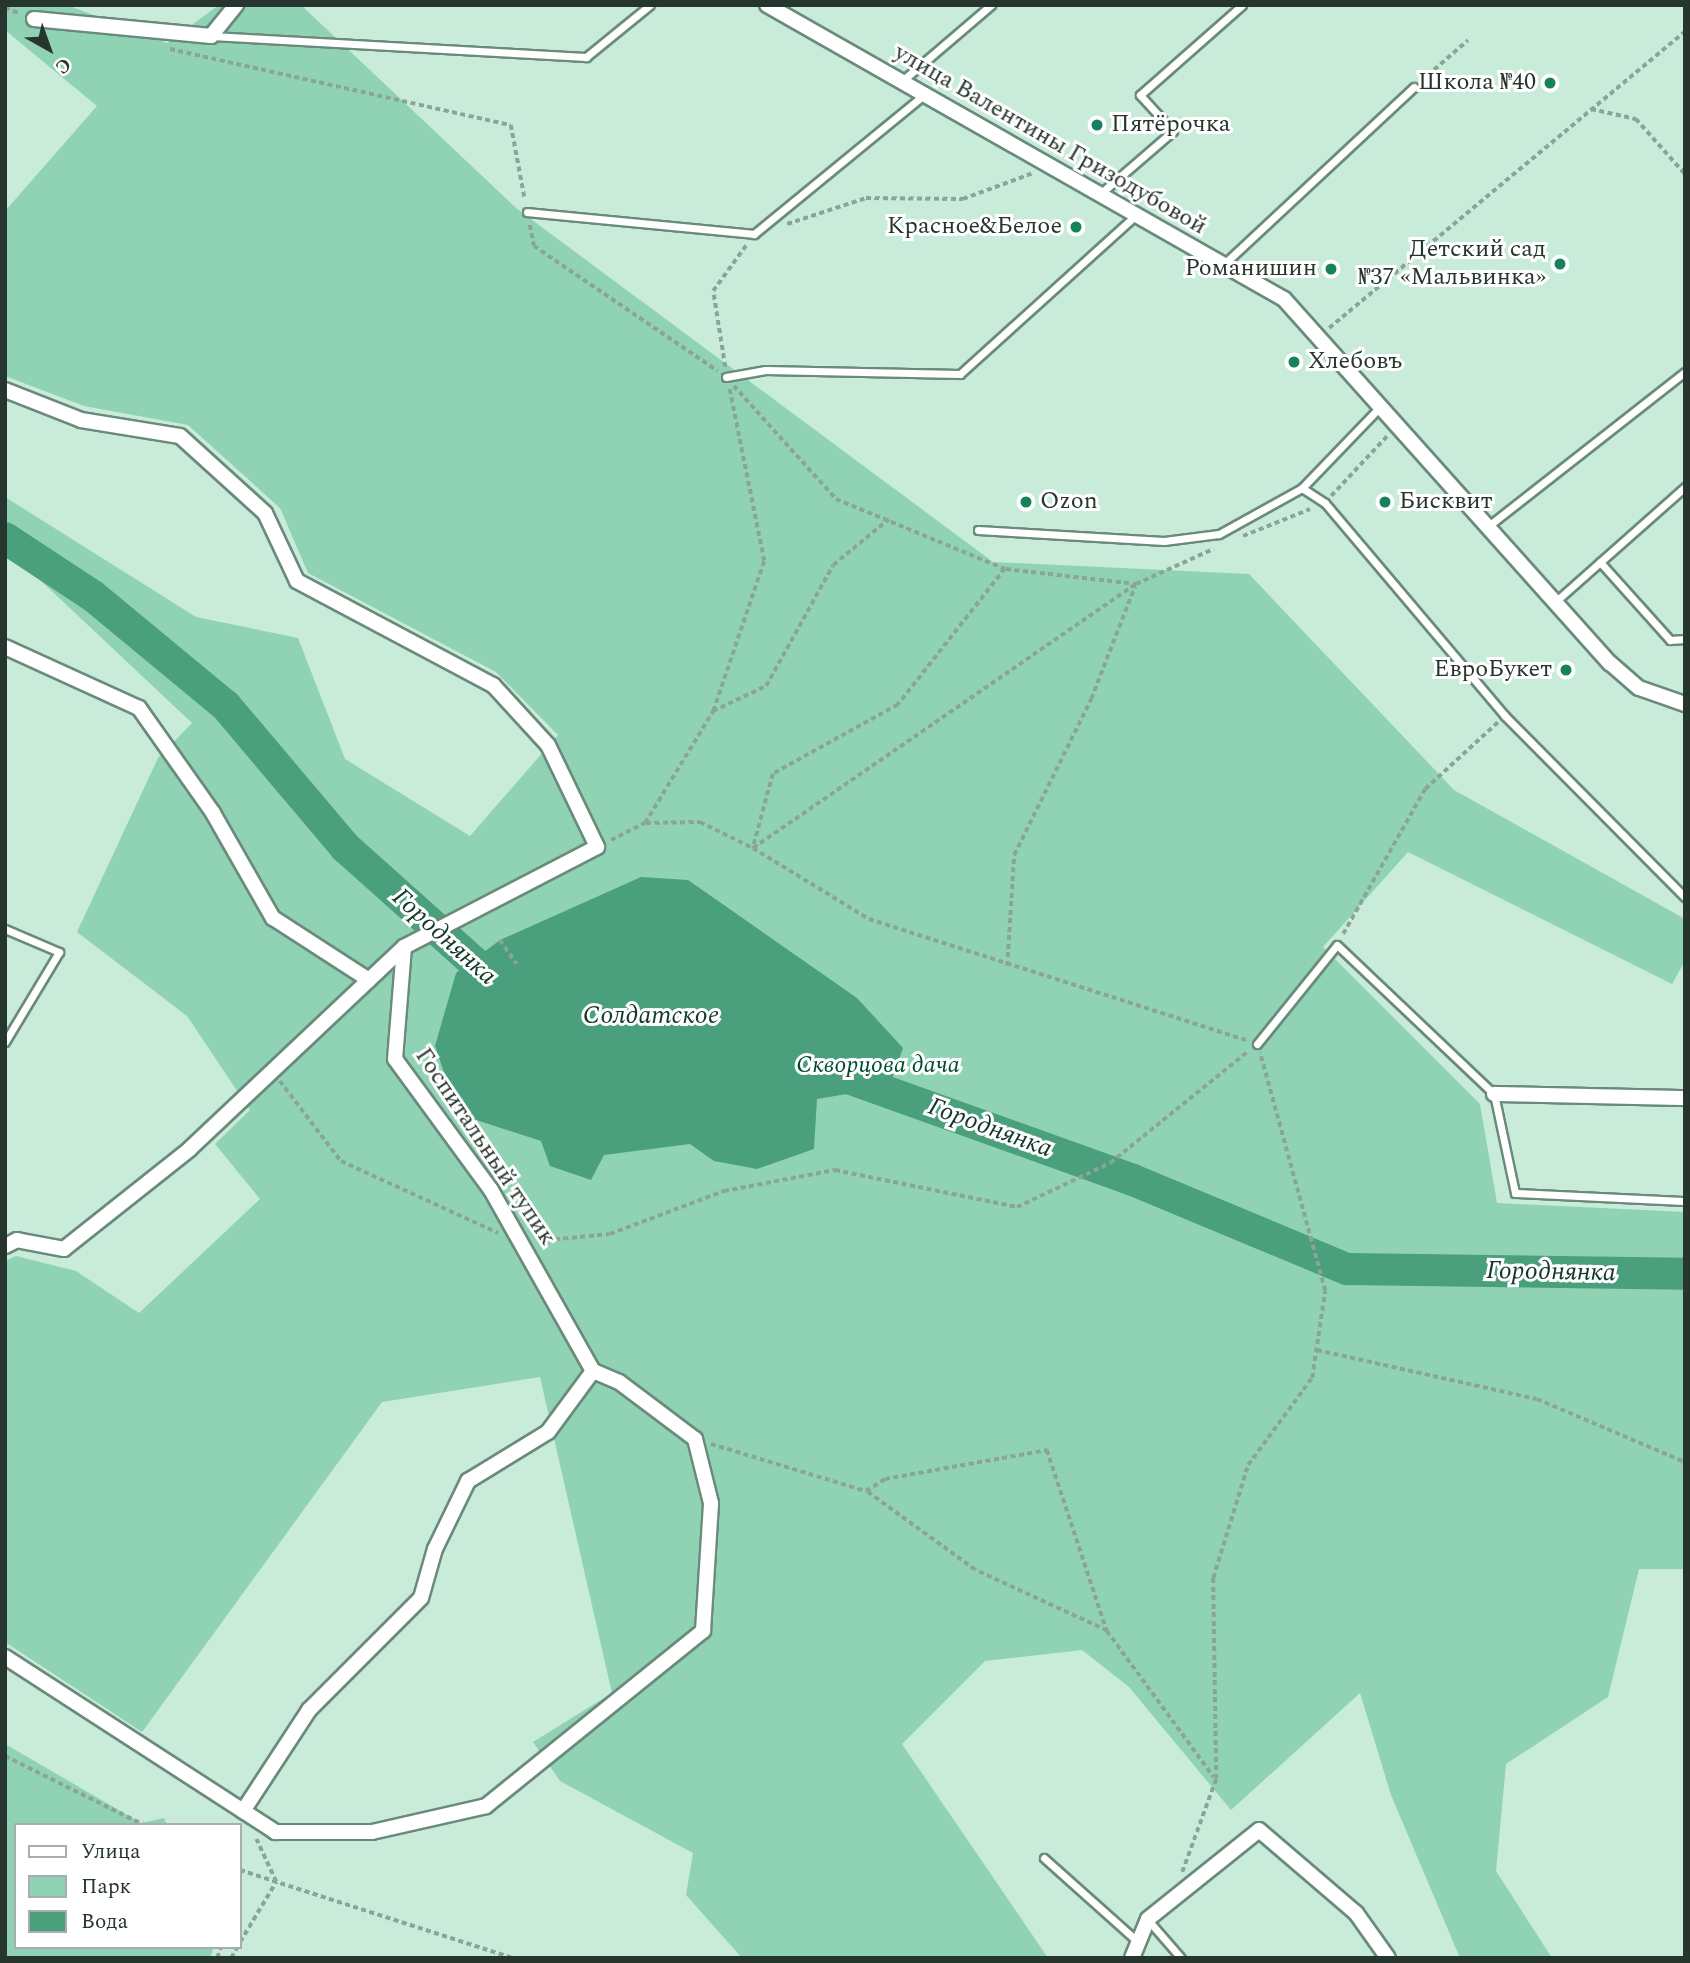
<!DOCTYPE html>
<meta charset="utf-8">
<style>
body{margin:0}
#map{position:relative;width:1690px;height:1963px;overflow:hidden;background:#c8ebda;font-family:Spectral,serif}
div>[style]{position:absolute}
.green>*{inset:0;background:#8fd3b4}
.water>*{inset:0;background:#4a9f7c}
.river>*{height:32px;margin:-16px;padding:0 16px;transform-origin:16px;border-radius:16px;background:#4a9f7c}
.path>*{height:3.5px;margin-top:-1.75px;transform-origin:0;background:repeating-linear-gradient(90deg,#8aa598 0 5px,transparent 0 8.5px)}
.roads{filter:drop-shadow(2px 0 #6a8b7b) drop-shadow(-2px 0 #6a8b7b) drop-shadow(0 2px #6a8b7b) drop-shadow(0 -2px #6a8b7b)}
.lane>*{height:7px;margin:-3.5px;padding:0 3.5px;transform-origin:3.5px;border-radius:3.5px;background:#fff}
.street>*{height:14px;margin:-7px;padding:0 7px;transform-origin:7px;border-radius:7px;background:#fff}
.dots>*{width:19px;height:19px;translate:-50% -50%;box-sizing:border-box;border:4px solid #fff;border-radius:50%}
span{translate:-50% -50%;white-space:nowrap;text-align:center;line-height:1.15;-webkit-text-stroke:6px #fff;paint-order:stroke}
.poi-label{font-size:24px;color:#27352f}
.right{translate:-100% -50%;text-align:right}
.left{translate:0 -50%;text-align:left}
.street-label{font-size:24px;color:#27352f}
.park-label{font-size:24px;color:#004b33;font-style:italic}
.water-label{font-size:26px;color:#123829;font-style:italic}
.frame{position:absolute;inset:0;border:7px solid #27352f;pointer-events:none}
.legend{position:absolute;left:14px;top:1823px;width:228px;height:126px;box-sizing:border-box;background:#fff;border:2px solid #a9aeac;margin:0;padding:9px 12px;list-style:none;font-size:21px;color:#27352f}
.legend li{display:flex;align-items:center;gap:14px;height:35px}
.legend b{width:35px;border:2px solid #a9aeac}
.north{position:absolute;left:14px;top:14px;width:70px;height:70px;-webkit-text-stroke:5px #fff;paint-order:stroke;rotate:140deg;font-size:19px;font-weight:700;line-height:28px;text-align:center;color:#27352f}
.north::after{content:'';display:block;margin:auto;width:24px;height:32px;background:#27352f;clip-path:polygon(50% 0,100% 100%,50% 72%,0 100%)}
</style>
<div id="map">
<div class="green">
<div style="clip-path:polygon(5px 5px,67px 5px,167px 43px,219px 5px,301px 5px,516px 208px,993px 562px,1249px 574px,1454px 790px,1685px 919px,1685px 961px,1672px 984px,1408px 852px,1323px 947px,1480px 1104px,1497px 1203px,1685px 1212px,1685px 1569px,1639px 1569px,1608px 1697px,1506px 1764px,1496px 1871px,1552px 1958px,1460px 1958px,1391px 1795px,1360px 1693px,1231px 1810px,1129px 1687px,1082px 1650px,985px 1661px,902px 1744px,1048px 1958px,742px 1958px,686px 1895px,693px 1853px,560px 1781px,533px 1742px,612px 1693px,540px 1377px,382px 1402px,142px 1732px,5px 1642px,5px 1261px,16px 1256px,76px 1271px,139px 1313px,260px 1199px,215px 1144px,250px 1110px,187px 1016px,77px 932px,158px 758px,192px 723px,5px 547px,5px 497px,196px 617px,298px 638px,345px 759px,470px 836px,558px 735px,496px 672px,308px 573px,280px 508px,188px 425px,84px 406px,5px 376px,5px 211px,97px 106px,5px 30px)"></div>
<div style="clip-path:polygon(5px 1744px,141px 1823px,164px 1818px,167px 1825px,16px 1825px,16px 1947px,214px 1947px,210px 1958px,5px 1958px)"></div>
</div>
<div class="water">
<div style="clip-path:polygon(641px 877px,688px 880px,857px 998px,903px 1048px,889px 1087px,817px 1099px,814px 1149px,757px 1169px,714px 1161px,690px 1144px,604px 1155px,591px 1180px,550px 1166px,541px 1141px,458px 1114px,435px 1046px,456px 973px,500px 940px)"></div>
</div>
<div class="river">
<div style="left:5px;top:538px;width:105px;rotate:33.4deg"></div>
<div style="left:93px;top:596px;width:173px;rotate:39.6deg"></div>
<div style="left:226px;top:706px;width:185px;rotate:49.8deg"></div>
<div style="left:345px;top:847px;width:213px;rotate:41.8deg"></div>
<div style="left:837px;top:1074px;width:314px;rotate:19.7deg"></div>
<div style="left:1133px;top:1180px;width:232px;rotate:22.6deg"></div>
<div style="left:1347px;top:1269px;width:338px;rotate:0.8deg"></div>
</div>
<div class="path">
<div style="left:5px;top:8px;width:15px;rotate:20deg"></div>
<div style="left:170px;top:49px;width:349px;rotate:12.6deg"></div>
<div style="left:511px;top:125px;width:76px;rotate:79.4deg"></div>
<div style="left:1421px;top:81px;width:62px;rotate:-41.1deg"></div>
<div style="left:1591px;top:109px;width:46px;rotate:12.5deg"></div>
<div style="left:1636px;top:119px;width:74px;rotate:48.3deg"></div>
<div style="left:787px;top:224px;width:83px;rotate:-18.2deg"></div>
<div style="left:866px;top:198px;width:97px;rotate:0.6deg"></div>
<div style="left:963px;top:199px;width:75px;rotate:-20.4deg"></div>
<div style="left:530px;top:225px;width:21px;rotate:79deg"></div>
<div style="left:534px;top:246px;width:222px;rotate:34.2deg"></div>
<div style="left:1329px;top:328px;width:464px;rotate:-39.8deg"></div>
<div style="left:725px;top:367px;width:77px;rotate:-99deg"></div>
<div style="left:713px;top:291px;width:58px;rotate:-54.1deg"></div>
<div style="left:734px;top:386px;width:152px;rotate:47.9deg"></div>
<div style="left:836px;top:499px;width:183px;rotate:22.5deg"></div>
<div style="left:1005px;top:569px;width:173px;rotate:128.2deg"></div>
<div style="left:898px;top:705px;width:143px;rotate:151.1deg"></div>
<div style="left:773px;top:774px;width:77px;rotate:105.1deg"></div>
<div style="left:753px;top:848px;width:136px;rotate:31.5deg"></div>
<div style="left:869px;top:919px;width:396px;rotate:17.8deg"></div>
<div style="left:1331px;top:496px;width:83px;rotate:-46.9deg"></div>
<div style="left:1243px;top:536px;width:72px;rotate:-21.9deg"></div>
<div style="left:1006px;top:569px;width:131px;rotate:6.6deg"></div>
<div style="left:1136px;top:584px;width:85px;rotate:-24.4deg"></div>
<div style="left:713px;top:711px;width:59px;rotate:-25.3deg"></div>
<div style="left:766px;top:686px;width:138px;rotate:-61deg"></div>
<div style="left:833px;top:565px;width:72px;rotate:-39.4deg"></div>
<div style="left:646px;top:823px;width:54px;rotate:-1.1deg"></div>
<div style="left:700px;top:822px;width:59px;rotate:26.1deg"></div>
<div style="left:753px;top:848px;width:465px;rotate:-34.6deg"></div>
<div style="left:611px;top:840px;width:38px;rotate:-27deg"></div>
<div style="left:645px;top:823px;width:131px;rotate:-58.7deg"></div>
<div style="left:713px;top:711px;width:158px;rotate:-71.2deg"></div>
<div style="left:764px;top:561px;width:177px;rotate:-101.4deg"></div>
<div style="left:1343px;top:934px;width:167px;rotate:-60.5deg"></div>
<div style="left:1425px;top:789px;width:99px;rotate:-42.5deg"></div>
<div style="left:500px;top:940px;width:29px;rotate:55deg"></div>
<div style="left:1007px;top:966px;width:111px;rotate:-86.4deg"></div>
<div style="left:1014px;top:855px;width:174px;rotate:-63.7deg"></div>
<div style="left:1091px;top:699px;width:121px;rotate:-68.7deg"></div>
<div style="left:280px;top:1081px;width:101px;rotate:52.7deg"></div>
<div style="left:341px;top:1161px;width:173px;rotate:24.6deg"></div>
<div style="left:538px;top:1241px;width:72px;rotate:-5.6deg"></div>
<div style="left:610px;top:1234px;width:122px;rotate:-20.7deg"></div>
<div style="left:724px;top:1191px;width:113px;rotate:-10.7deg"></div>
<div style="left:835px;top:1170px;width:186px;rotate:11.5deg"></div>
<div style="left:1017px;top:1207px;width:103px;rotate:-25.3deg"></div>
<div style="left:1110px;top:1163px;width:176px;rotate:-39deg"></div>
<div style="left:1317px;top:1350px;width:225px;rotate:12.6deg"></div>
<div style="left:1537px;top:1399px;width:161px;rotate:23.1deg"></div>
<div style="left:711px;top:1444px;width:162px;rotate:16.9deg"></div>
<div style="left:1107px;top:1631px;width:145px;rotate:-155.2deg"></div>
<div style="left:975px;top:1570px;width:135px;rotate:-144.1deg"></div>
<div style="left:866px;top:1491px;width:22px;rotate:-32deg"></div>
<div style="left:885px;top:1479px;width:165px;rotate:-10.1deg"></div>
<div style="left:1047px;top:1450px;width:191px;rotate:71.7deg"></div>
<div style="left:1107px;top:1631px;width:181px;rotate:53.8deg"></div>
<div style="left:5px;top:1756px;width:155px;rotate:26.4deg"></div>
<div style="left:240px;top:1870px;width:287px;rotate:17.9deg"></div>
<div style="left:1182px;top:1872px;width:99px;rotate:-69.9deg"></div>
<div style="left:1216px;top:1779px;width:201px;rotate:-90.9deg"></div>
<div style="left:1213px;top:1578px;width:118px;rotate:-72.8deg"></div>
<div style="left:1248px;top:1465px;width:108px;rotate:-53.7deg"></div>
<div style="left:1312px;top:1378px;width:88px;rotate:-81.5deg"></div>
<div style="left:1325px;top:1291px;width:247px;rotate:-105.3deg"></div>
<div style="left:240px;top:1942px;width:70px;rotate:-59deg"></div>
<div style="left:276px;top:1882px;width:47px;rotate:-114.9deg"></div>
<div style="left:217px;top:1958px;width:12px;rotate:-70deg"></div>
<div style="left:231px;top:1958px;width:13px;rotate:-61deg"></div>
</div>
<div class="roads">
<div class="lane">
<div style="left:211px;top:36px;width:376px;rotate:3.2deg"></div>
<div style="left:586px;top:57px;width:82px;rotate:-39.1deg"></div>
<div style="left:902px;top:81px;width:117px;rotate:-40.5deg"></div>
<div style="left:1100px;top:194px;width:96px;rotate:-40.8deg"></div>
<div style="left:1173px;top:131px;width:49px;rotate:-132.5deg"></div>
<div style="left:1140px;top:95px;width:136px;rotate:-41.4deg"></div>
<div style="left:527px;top:212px;width:228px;rotate:5.5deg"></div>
<div style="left:754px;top:234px;width:221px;rotate:-39.3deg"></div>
<div style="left:1223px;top:265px;width:261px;rotate:-43deg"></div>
<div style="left:726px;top:377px;width:40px;rotate:-10deg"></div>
<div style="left:765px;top:370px;width:195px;rotate:1.2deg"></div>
<div style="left:960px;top:374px;width:237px;rotate:-42.1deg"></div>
<div style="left:1302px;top:488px;width:27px;rotate:33deg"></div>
<div style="left:1325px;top:503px;width:279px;rotate:49.8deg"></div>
<div style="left:1505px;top:716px;width:255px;rotate:45.2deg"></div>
<div style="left:1487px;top:527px;width:251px;rotate:-38.1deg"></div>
<div style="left:978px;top:530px;width:186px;rotate:3.4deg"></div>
<div style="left:1164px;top:541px;width:55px;rotate:-7.3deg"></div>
<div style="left:1219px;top:534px;width:95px;rotate:-29deg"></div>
<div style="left:1302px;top:488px;width:112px;rotate:-46.1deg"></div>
<div style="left:1600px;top:562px;width:105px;rotate:48.1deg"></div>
<div style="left:1670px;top:640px;width:15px;rotate:-4deg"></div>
<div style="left:1555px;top:602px;width:174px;rotate:-41.5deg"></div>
<div style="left:5px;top:929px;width:59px;rotate:23.1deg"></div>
<div style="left:59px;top:952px;width:105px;rotate:121deg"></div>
<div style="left:1257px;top:1044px;width:127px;rotate:-51.1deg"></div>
<div style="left:1337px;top:945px;width:216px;rotate:43.5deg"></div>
<div style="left:1494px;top:1094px;width:101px;rotate:78deg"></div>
<div style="left:1515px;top:1193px;width:170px;rotate:2.7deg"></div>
<div style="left:1044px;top:1858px;width:126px;rotate:41.8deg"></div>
<div style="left:1148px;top:1920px;width:50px;rotate:49deg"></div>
</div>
<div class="street">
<div style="left:767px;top:5px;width:595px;rotate:29.63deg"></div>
<div style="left:1284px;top:299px;width:489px;rotate:48.2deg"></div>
<div style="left:1610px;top:663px;width:38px;rotate:41deg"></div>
<div style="left:1639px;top:688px;width:49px;rotate:19.2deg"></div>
<div style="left:34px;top:19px;width:178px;rotate:5.5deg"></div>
<div style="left:211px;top:36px;width:40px;rotate:-51deg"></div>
<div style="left:5px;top:390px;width:82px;rotate:21.5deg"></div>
<div style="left:81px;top:420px;width:100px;rotate:9.2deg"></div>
<div style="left:180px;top:436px;width:115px;rotate:42.2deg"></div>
<div style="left:265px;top:513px;width:75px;rotate:64.8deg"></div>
<div style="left:297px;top:581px;width:222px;rotate:28deg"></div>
<div style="left:493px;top:685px;width:81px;rotate:47.5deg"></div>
<div style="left:548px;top:745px;width:113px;rotate:64.3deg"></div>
<div style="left:597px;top:847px;width:217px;rotate:152.6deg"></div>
<div style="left:404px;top:947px;width:294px;rotate:136.7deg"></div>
<div style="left:190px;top:1149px;width:161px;rotate:141.6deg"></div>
<div style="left:64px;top:1249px;width:48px;rotate:-169.2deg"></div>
<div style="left:17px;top:1240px;width:13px;rotate:153deg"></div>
<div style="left:5px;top:647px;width:147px;rotate:24.5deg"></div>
<div style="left:139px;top:708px;width:128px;rotate:54.8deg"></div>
<div style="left:213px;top:813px;width:121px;rotate:60.3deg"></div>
<div style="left:273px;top:918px;width:114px;rotate:32.9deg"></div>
<div style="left:1494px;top:1094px;width:191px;rotate:1.2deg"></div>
<div style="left:5px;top:1657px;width:322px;rotate:32.9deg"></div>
<div style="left:275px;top:1832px;width:97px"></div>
<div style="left:372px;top:1832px;width:117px;rotate:-12.8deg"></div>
<div style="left:486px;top:1806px;width:279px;rotate:-38.9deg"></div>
<div style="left:703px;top:1631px;width:128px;rotate:-86.4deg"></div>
<div style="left:711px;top:1503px;width:66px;rotate:-104deg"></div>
<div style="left:695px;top:1439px;width:95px;rotate:-143.1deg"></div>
<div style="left:619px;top:1382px;width:28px;rotate:-157deg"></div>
<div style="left:243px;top:1811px;width:121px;rotate:-56.8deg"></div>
<div style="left:309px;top:1710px;width:158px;rotate:-45deg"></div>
<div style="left:421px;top:1598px;width:51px;rotate:-74.1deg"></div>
<div style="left:435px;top:1549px;width:76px;rotate:-64.1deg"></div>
<div style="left:468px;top:1481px;width:94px;rotate:-31.5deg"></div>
<div style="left:548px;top:1432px;width:76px;rotate:-53.6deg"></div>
<div style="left:593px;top:1371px;width:208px;rotate:-119.4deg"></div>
<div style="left:491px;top:1190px;width:162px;rotate:-126.2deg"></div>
<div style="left:395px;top:1059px;width:112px;rotate:-85.4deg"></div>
<div style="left:1132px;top:1958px;width:42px;rotate:-67.7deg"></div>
<div style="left:1148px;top:1919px;width:142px;rotate:-38.7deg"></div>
<div style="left:1259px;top:1830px;width:128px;rotate:40.6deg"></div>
<div style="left:1356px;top:1913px;width:55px;rotate:54.6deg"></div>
</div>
</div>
<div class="dots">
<div style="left:1550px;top:83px;background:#16815d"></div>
<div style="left:1097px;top:125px;background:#16815d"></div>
<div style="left:1076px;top:227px;background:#16815d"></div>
<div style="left:1560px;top:264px;background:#16815d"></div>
<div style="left:1331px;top:269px;background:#16815d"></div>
<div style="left:1294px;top:362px;background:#16815d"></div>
<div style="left:1026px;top:502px;background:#16815d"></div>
<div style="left:1385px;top:502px;background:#16815d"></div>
<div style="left:1566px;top:670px;background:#16815d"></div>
</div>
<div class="poi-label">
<span class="right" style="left:1536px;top:83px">Школа №40</span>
<span class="left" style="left:1111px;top:125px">Пятёрочка</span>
<span class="right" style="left:1062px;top:227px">Красное&amp;Белое</span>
<span class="right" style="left:1546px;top:264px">Детский сад<br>№37 «Мальвинка»</span>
<span class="right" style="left:1317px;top:269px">Романишин</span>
<span class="left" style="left:1308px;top:362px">Хлебовъ</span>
<span class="left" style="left:1040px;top:502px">Ozon</span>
<span class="left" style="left:1399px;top:502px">Бисквит</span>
<span class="right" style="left:1552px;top:670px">ЕвроБукет</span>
</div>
<div class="street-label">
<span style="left:1050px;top:140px;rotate:30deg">улица Валентины Гризодубовой</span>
<span style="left:485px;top:1147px;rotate:56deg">Госпитальный тупик</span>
</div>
<div class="park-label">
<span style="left:878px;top:1066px">Скворцова дача</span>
</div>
<div class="water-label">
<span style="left:444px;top:937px;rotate:42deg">Городнянка</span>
<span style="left:651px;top:1016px">Солдатское</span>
<span style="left:990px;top:1128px;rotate:20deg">Городнянка</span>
<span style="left:1551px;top:1272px;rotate:1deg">Городнянка</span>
</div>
<div class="frame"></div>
<ul class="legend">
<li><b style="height:9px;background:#fff"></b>Улица</li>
<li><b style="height:19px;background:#8fd3b4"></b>Парк</li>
<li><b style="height:19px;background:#4a9f7c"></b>Вода</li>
</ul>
<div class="north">С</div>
</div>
